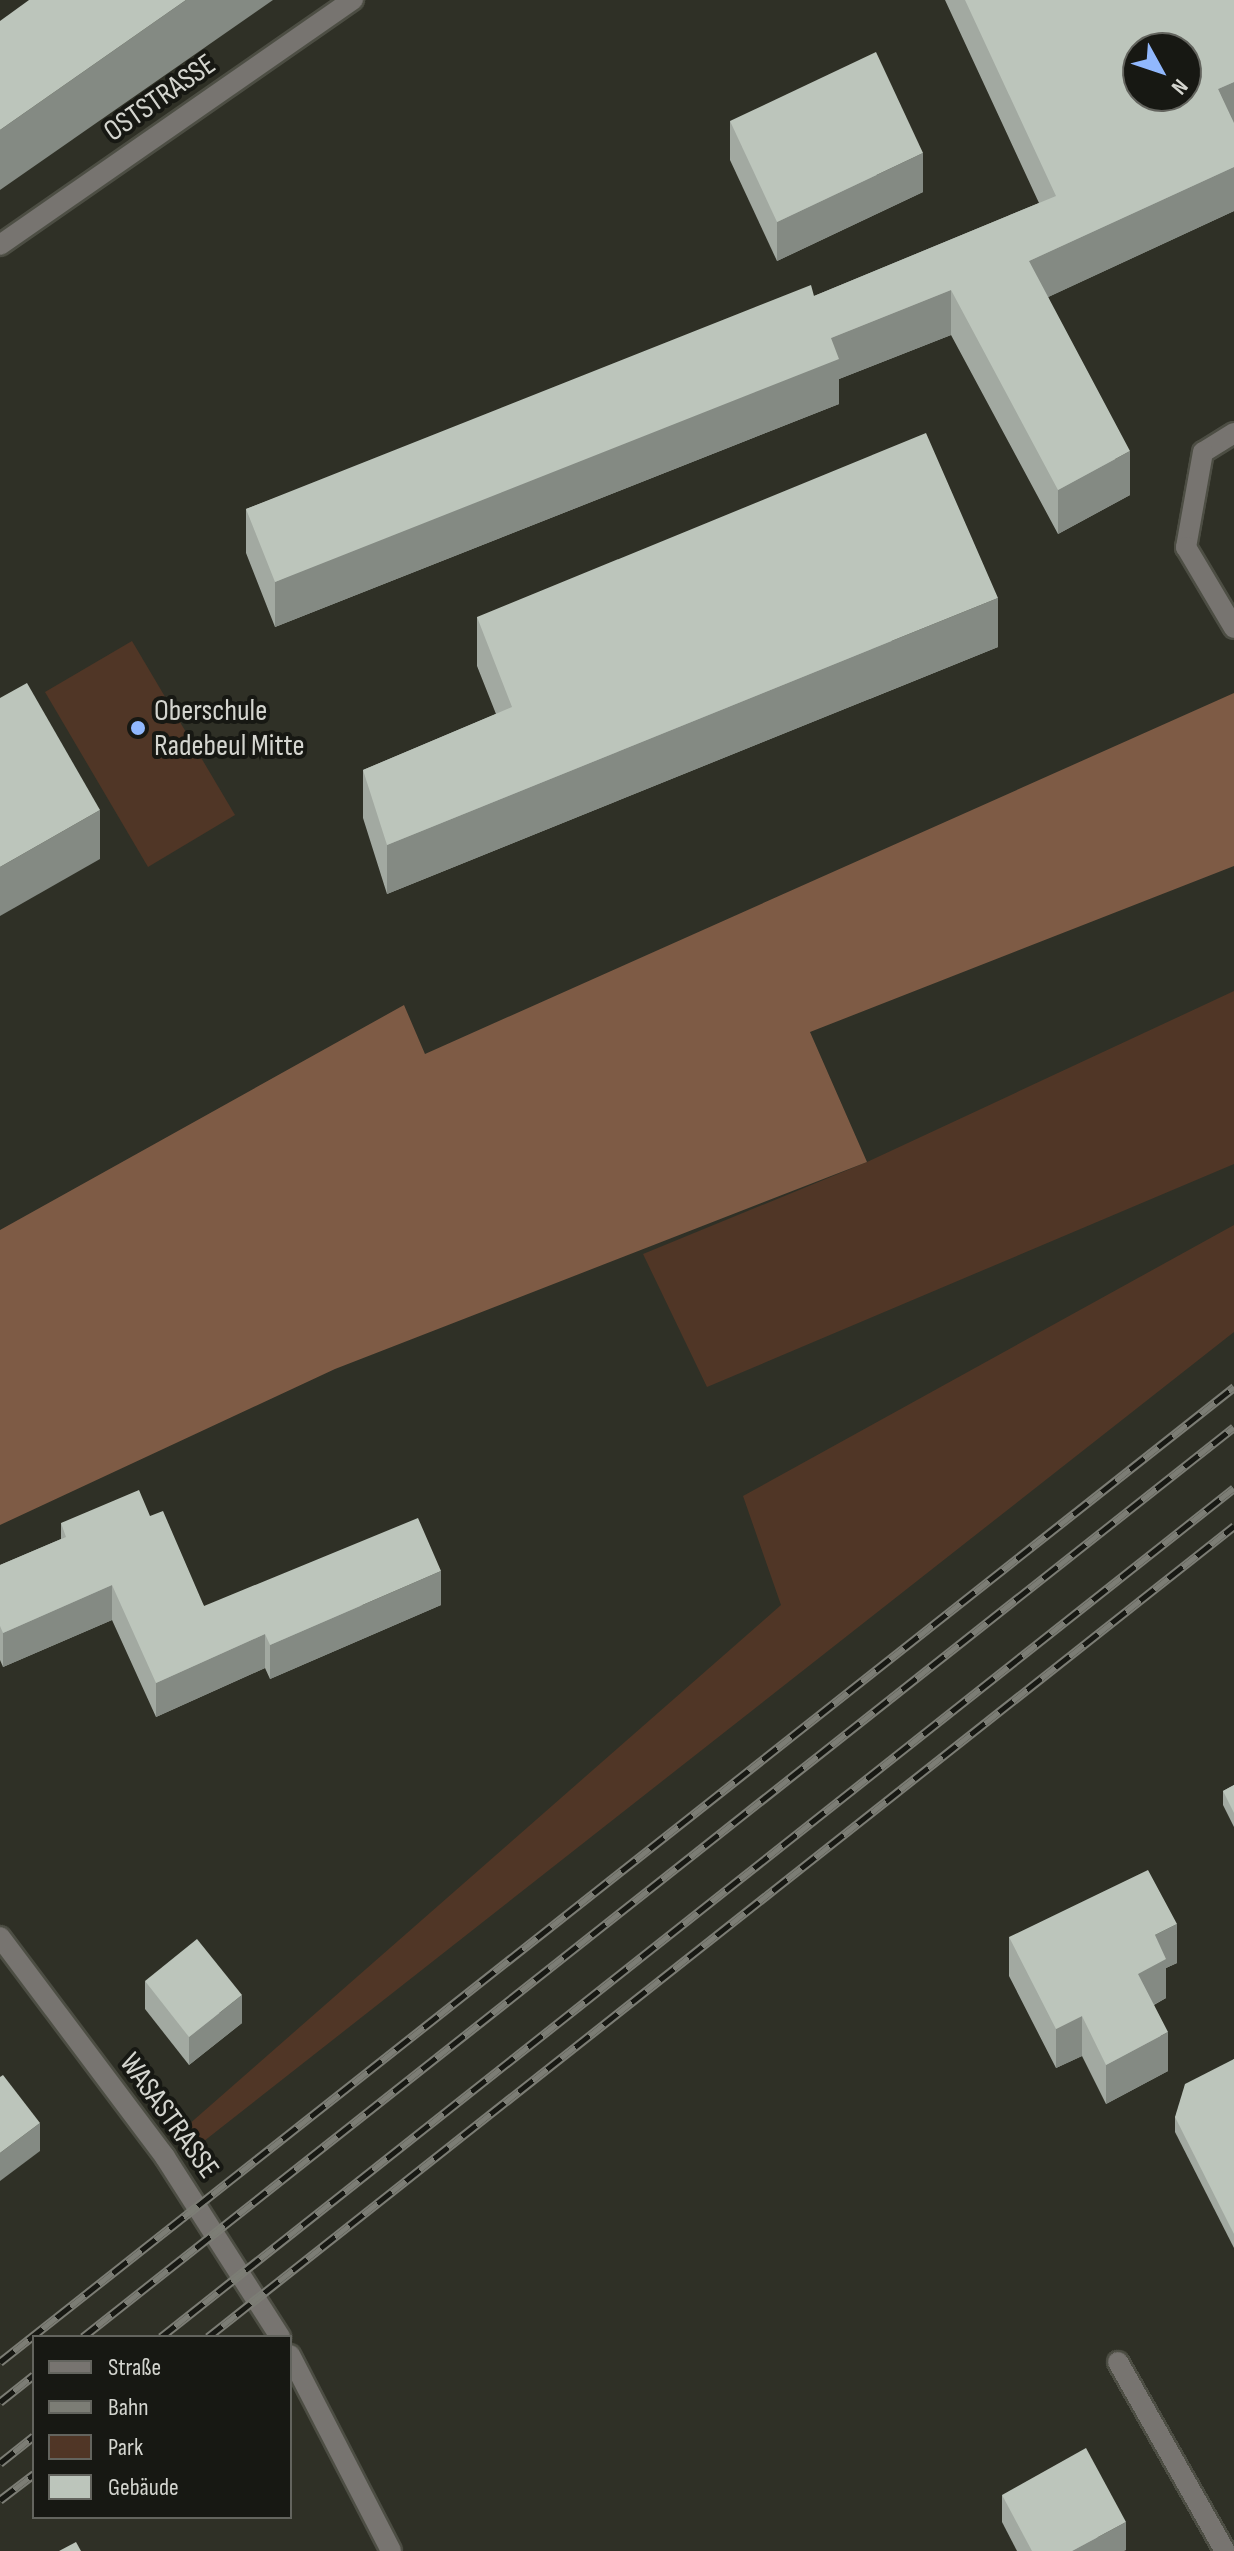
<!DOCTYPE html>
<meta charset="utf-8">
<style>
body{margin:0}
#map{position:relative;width:1234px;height:2551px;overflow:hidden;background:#2f3026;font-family:"Sofia Sans Condensed",sans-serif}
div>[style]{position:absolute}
.green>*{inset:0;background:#503626}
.forest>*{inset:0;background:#7e5b45}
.roads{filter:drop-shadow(2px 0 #4d4e44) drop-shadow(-2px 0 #4d4e44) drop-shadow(0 2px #4d4e44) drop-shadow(0 -2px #4d4e44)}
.minor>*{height:20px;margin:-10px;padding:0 10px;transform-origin:10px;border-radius:10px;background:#777470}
.rail>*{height:9px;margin-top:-4.5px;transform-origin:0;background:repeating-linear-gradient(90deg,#171813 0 18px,#7c7d75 0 36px);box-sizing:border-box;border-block:2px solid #7c7d75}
.wall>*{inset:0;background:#a2a9a1}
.shaded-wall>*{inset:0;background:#848a83}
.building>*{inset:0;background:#bcc5bb}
.dots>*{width:22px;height:22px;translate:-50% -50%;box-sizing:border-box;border:4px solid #171813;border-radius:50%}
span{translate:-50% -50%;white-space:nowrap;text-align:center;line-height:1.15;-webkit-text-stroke:8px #171813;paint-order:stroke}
.street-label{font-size:30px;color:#d4d5cf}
.poi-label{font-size:30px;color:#d4d5cf}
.left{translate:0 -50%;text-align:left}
.legend{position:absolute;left:32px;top:2335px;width:260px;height:184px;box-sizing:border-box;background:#171813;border:2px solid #63645e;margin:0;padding:10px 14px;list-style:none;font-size:24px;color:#d4d5cf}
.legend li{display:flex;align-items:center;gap:16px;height:40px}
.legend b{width:40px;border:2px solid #63645e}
.north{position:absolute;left:1122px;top:32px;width:80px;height:80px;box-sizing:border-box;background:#171813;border:2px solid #63645e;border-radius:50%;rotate:130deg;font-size:22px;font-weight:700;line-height:32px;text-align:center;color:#d4d5cf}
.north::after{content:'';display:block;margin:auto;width:28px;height:36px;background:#91b8fd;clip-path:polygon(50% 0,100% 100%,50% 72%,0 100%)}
</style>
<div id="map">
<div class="green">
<div style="clip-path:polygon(132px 641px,235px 815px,148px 867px,45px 692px)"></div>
<div style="clip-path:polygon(1234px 991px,1234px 1164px,707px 1387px,643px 1254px,867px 1162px)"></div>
<div style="clip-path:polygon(1234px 1225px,1234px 1332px,199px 2145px,187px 2126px,781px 1605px,743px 1496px)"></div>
</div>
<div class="forest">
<div style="clip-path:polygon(1234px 693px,1234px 866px,810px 1032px,867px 1162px,335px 1369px,0 1525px,0 1230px,404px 1005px,425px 1054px)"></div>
</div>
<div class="roads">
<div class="minor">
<div style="left:0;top:245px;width:430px;rotate:-34.8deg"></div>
<div style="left:1234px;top:433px;width:36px;rotate:148deg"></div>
<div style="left:1203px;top:452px;width:97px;rotate:100.1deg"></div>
<div style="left:1186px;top:547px;width:94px;rotate:59.3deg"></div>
<div style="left:0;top:1937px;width:275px;rotate:53.1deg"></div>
<div style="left:165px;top:2157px;width:214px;rotate:57.4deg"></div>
<div style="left:290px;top:2355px;width:220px;rotate:62.7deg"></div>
<div style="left:1118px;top:2362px;width:217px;rotate:60.5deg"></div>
</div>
</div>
<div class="rail">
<div style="left:83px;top:2337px;width:1467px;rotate:-38.33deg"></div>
<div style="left:161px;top:2337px;width:1368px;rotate:-38.35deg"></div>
<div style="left:208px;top:2337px;width:1308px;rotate:-38.32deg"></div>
<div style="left:0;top:2362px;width:1573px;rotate:-38.31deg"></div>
<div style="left:0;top:2402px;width:43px;rotate:-38.5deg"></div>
<div style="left:0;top:2463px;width:43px;rotate:-38.5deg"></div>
<div style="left:0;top:2500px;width:43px;rotate:-37.4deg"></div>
</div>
<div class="wall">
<div style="clip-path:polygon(945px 0,1234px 0,1234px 211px,1048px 297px,1130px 495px,1058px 534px,951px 335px,839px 379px,839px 404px,275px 627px,246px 553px,246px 509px,814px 296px,1039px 203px)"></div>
<div style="clip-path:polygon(730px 121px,923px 192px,777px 261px,730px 160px)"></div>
<div style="clip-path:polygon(477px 617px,998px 647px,387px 894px,363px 818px,363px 770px,496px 714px,477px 666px)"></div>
<div style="clip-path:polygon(150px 1516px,204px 1606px,441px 1605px,270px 1679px,265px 1668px,156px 1717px,112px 1620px,3px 1667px,0 1660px,0 1565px,61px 1539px,61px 1523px)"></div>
<div style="clip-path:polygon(1234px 1785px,1234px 1827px,1223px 1805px,1223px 1791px)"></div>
<div style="clip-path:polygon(1009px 1937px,1177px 1963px,1166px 1968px,1166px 1998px,1154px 2005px,1168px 2071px,1106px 2104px,1082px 2056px,1056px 2068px,1009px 1976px)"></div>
<div style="clip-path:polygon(145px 1981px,242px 2023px,189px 2065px,145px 2009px)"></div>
<div style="clip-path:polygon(1234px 2059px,1234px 2248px,1175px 2132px,1175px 2117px)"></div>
<div style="clip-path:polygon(1002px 2495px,1126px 2550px,1123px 2551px,1017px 2551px,1002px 2522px)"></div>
</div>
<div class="shaded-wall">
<div style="clip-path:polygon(186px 0,273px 0,0 190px,0 130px)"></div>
<div style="clip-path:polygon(1234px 82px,1234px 126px,1218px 89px)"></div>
<div style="clip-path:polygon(923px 153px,923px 192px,777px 261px,777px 222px)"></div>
<div style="clip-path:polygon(1234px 167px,1234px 211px,1029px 306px,1029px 261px)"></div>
<div style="clip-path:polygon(951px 290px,951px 335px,839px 379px,839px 404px,275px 627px,275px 582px,831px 338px)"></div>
<div style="clip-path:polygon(1130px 451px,1130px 495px,1058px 534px,1058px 490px)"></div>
<div style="clip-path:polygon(998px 598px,998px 647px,387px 894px,387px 845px)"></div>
<div style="clip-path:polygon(100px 810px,100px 859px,0 916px,0 867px)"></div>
<div style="clip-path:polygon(441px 1571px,441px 1605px,270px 1679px,270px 1645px)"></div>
<div style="clip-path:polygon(112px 1585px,112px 1620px,3px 1667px,3px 1633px)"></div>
<div style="clip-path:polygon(265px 1634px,265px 1668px,156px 1717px,156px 1683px)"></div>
<div style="clip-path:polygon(1177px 1924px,1177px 1963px,1166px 1968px,1166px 1998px,1138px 2013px,1138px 1974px,1155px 1935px)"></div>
<div style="clip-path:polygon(242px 1995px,242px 2023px,189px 2065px,189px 2037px)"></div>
<div style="clip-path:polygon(1082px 2016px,1082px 2056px,1056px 2068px,1056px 2029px)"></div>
<div style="clip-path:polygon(1168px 2032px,1168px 2071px,1106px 2104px,1106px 2065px)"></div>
<div style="clip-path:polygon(40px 2123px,40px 2151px,0 2181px,0 2153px)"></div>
<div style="clip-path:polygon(1126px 2522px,1126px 2550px,1123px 2551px,1072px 2551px)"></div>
</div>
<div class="building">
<div style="clip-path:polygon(29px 0,186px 0,0 130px,0 21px)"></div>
<div style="clip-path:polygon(evenodd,965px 0,1234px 0,1234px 82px,1218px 89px,1234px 123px,1234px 167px,1029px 261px,1130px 451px,1058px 490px,951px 290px,831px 338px,839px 359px,275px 582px,246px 509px,811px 285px,814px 296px,1056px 196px,965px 0,1138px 48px,1186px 48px,1186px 96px,1138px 96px,1138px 48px)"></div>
<div style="clip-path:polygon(876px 52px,923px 153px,777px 222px,730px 121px)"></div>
<div style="clip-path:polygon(926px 433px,998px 598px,387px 845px,363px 770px,512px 707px,477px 617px)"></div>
<div style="clip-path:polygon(27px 683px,100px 810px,0 867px,0 698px)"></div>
<div style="clip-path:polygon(139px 1490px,150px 1516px,163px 1511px,204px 1606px,418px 1518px,441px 1571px,270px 1645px,265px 1634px,156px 1683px,112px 1585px,3px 1633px,0 1626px,0 1565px,66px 1537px,61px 1523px)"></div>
<div style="clip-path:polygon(1234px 1785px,1234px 1813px,1223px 1791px)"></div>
<div style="clip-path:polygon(1148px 1870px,1177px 1924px,1155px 1935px,1166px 1959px,1138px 1974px,1168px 2032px,1106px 2065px,1082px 2016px,1056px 2029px,1009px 1937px)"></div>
<div style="clip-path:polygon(197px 1939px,242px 1995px,189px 2037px,145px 1981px)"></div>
<div style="clip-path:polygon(1234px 2059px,1234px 2234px,1175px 2117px,1185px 2084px)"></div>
<div style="clip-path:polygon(3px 2075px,40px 2123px,0 2153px,0 2077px)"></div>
<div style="clip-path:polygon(1086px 2448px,1126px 2522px,1072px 2551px,1032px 2551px,1002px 2495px)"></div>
<div style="clip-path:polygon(76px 2542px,81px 2551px,59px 2551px)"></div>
</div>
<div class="dots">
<div style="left:138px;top:728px;background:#91b8fd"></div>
</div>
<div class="street-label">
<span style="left:160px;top:98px;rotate:-35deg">OSTSTRASSE</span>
<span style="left:169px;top:2116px;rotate:54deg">WASASTRASSE</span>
</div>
<div class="poi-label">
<span class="left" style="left:154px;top:728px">Oberschule<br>Radebeul Mitte</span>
</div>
<ul class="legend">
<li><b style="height:10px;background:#777470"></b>Straße</li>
<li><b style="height:10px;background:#7c7d75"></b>Bahn</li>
<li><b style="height:22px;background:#503626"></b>Park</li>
<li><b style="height:22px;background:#bcc5bb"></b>Gebäude</li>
</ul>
<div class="north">N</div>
</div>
